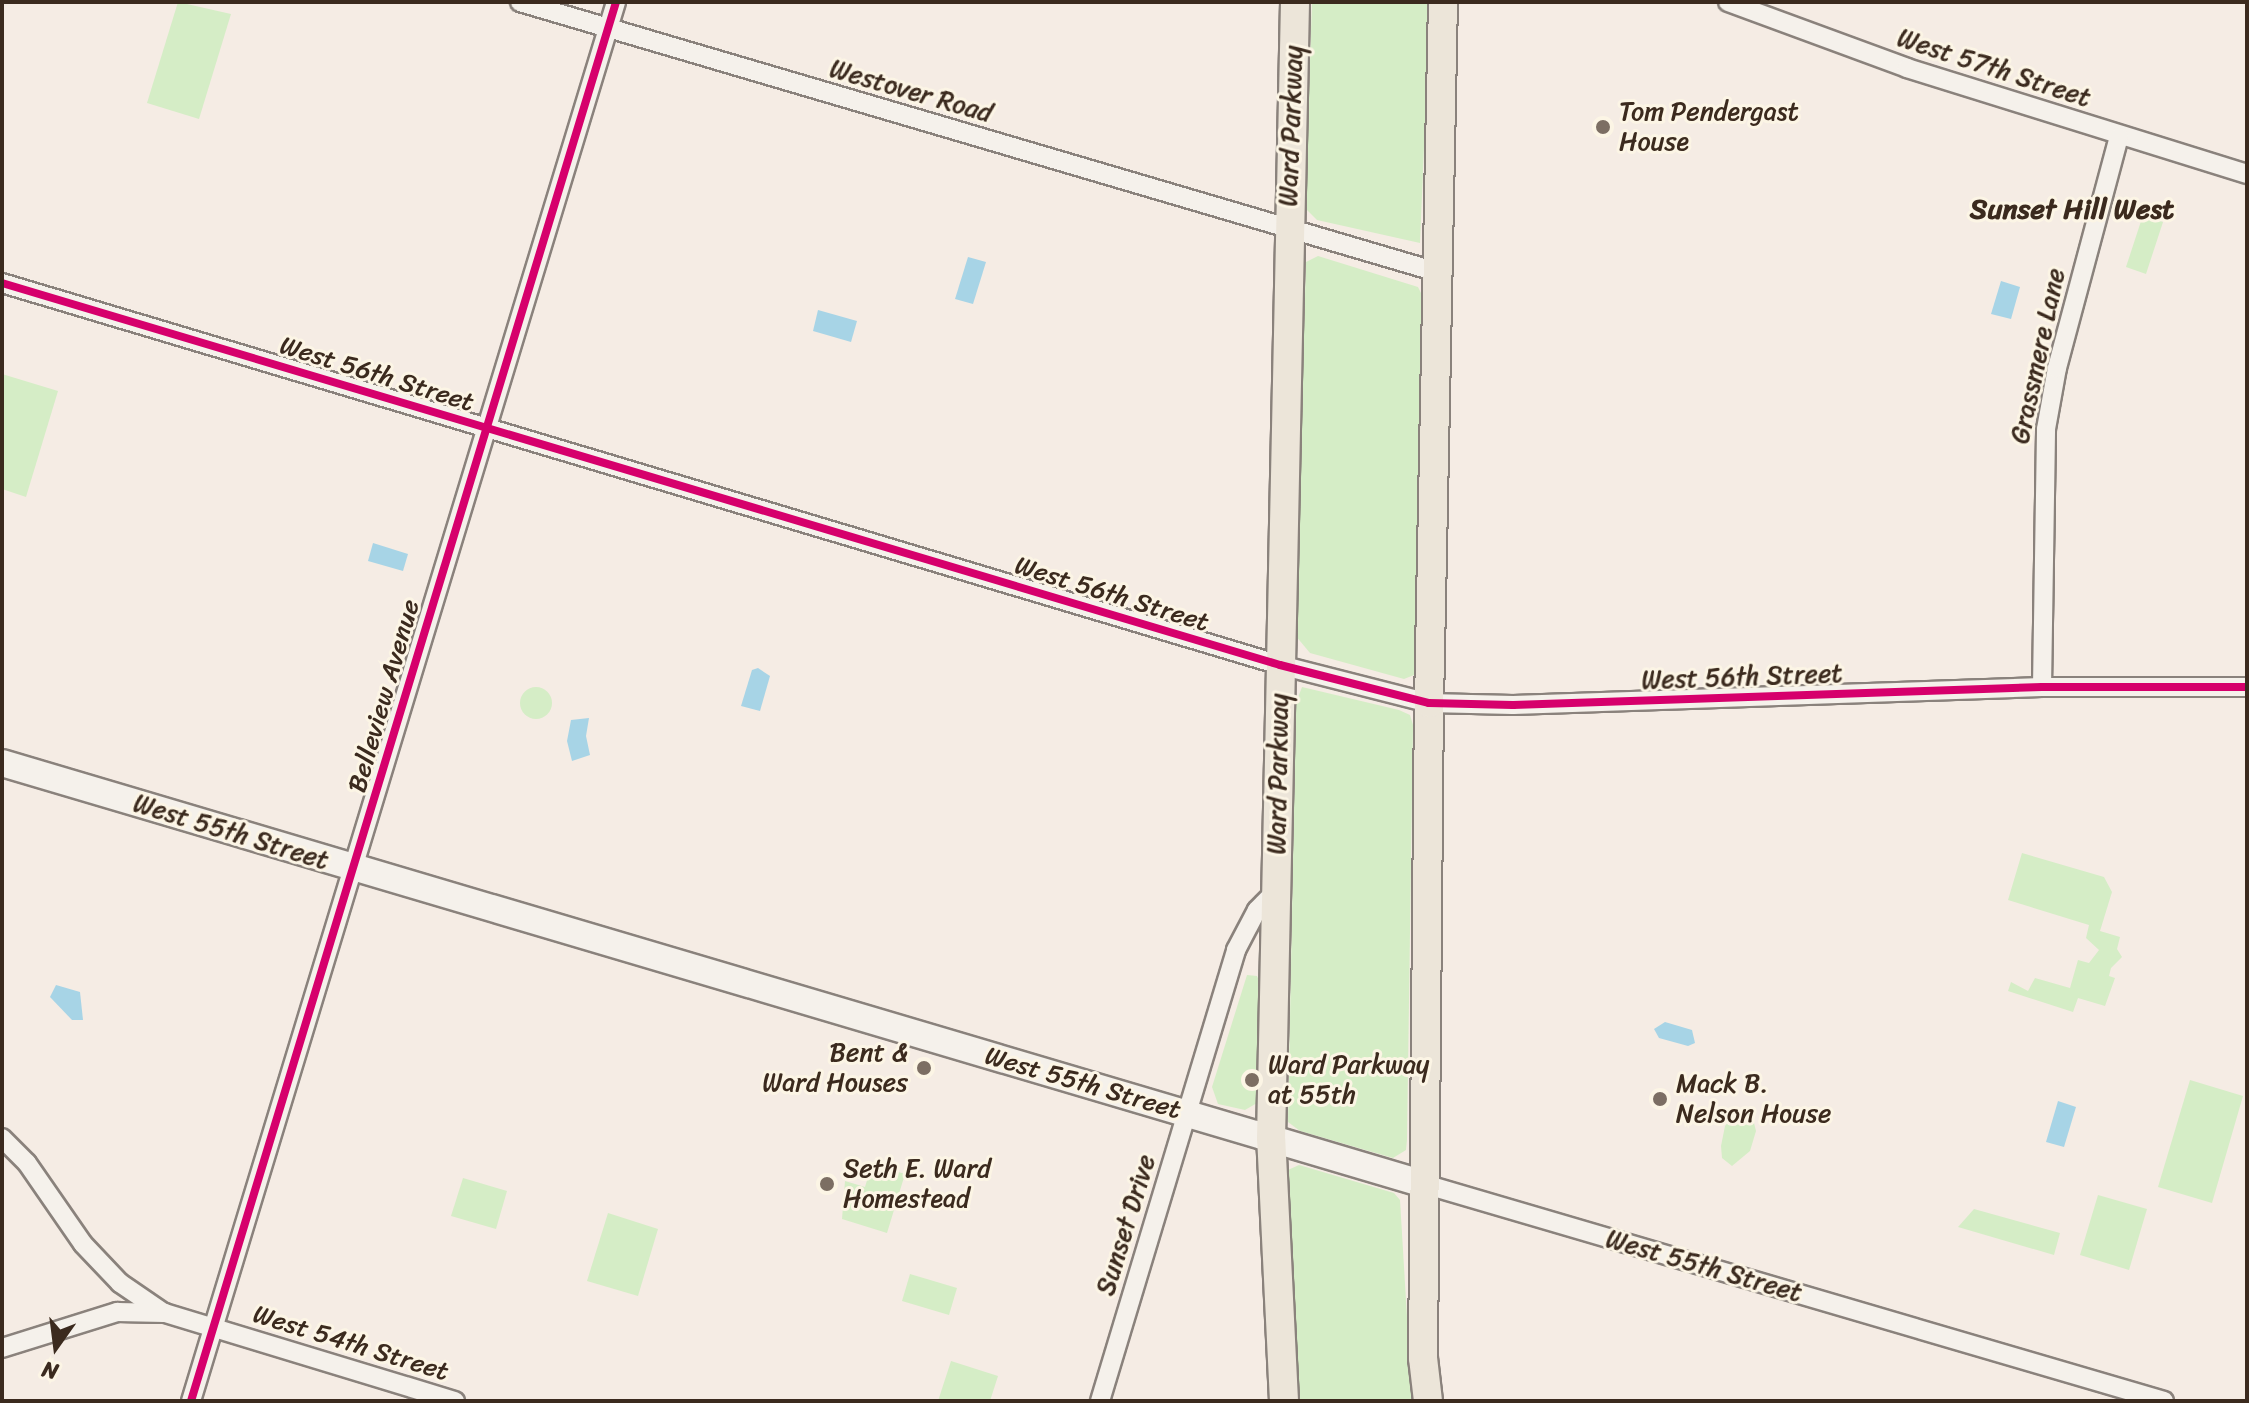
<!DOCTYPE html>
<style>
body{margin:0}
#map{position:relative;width:2249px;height:1403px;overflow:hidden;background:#f5ece4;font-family:Sriracha,sans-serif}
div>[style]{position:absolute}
.green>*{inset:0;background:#d5edc6}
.round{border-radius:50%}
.water>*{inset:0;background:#a7d4e6}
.roads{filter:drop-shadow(2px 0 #8a827c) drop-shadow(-2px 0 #8a827c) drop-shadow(0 2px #8a827c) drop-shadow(0 -2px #8a827c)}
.street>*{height:18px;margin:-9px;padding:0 9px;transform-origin:9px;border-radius:9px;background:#f5f1eb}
.secondary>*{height:26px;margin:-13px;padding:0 13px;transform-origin:13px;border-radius:13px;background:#f5f1eb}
.primary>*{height:28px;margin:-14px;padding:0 14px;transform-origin:14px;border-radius:14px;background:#ece5d9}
.cycleway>*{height:8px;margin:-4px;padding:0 4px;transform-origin:4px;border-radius:4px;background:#d6006c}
.dots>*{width:22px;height:22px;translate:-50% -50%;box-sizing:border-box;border:4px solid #fcf5e5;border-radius:50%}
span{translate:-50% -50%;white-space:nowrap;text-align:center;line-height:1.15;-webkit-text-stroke:6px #fcf5e5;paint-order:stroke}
.street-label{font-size:26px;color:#3b2a1e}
.poi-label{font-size:26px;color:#3b2a1e}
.left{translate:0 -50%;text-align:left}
.right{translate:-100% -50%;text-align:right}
.neighbourhood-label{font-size:28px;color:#3b2a1e;font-weight:700}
.frame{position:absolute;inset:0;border:4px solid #3b2a1e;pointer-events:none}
.north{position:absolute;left:16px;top:1307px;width:80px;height:80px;-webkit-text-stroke:6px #fcf5e5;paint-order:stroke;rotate:194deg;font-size:22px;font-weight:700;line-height:32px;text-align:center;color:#3b2a1e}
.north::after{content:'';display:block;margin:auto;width:28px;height:36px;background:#3b2a1e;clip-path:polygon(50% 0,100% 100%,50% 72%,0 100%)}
</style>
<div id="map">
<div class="green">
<div style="clip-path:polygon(178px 2px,231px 14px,199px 119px,147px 103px)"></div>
<div style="clip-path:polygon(1312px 2px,1430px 2px,1420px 243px,1317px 220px,1305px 208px)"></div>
<div style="clip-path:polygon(2143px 215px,2163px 222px,2146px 274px,2126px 267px)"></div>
<div style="clip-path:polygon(1318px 256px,1418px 287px,1422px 295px,1416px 666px,1414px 675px,1404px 679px,1310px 653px,1295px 635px,1306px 262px)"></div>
<div style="clip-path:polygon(2px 374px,58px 391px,26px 497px,2px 489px)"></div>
<div style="clip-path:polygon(1302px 687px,1399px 710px,1410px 715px,1413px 725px,1407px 1140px,1406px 1150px,1393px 1158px,1300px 1131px,1288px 1122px,1296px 703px)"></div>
<div class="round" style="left:520px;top:687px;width:32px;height:32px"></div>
<div style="clip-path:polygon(2022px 853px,2104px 877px,2112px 892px,2100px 931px,2120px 937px,2117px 949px,2122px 957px,2111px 968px,2109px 976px,2115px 978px,2105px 1006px,2078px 998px,2073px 1012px,2008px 991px,2011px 982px,2028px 991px,2035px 978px,2070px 988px,2078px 960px,2089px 963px,2099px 950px,2086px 938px,2089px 925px,2008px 900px)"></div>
<div style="clip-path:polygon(1247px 975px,1257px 976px,1261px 985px,1257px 1103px,1245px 1110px,1218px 1104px,1212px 1087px)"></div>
<div style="clip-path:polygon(2190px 1080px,2243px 1096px,2212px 1203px,2158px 1187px)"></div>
<div style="clip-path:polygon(1740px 1108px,1752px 1115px,1756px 1131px,1750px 1151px,1732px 1166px,1722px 1158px,1721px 1146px,1725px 1126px)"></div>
<div style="clip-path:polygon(872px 1164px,905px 1174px,887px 1233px,842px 1219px,845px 1181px,865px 1187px)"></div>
<div style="clip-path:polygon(1299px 1165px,1394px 1193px,1400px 1200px,1412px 1401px,1293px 1401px,1286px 1180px,1288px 1170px)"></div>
<div style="clip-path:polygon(463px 1178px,507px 1191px,496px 1229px,451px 1216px)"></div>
<div style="clip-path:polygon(2098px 1195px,2147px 1209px,2129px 1270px,2080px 1255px)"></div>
<div style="clip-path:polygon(1974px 1209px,2060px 1233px,2054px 1255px,1958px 1227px)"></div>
<div style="clip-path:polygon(608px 1213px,658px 1229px,638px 1296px,587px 1281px)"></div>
<div style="clip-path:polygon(910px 1274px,957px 1288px,949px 1315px,902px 1301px)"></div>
<div style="clip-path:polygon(951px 1361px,998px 1376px,990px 1401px,938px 1401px)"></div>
</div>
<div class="water">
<div style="clip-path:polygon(968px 257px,986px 262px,973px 304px,955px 299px)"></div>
<div style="clip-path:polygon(2001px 281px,2020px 287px,2011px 319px,1991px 314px)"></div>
<div style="clip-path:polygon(818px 310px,857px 321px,851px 342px,813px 331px)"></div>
<div style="clip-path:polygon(373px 543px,408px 554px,403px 571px,368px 561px)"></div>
<div style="clip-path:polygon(758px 668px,770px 676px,760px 711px,741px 706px,752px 670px)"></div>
<div style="clip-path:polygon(589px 718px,586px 736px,590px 755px,572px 761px,567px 741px,571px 720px)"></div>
<div style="clip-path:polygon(56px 985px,80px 992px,83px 1020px,72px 1020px,50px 997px)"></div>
<div style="clip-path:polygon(1665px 1022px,1692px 1030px,1695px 1043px,1688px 1046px,1659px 1038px,1654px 1029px)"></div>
<div style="clip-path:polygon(2058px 1101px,2076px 1107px,2064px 1147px,2046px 1142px)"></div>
</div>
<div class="roads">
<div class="street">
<div style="left:520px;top:2px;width:960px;rotate:16.4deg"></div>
<div style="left:1728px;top:2px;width:191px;rotate:20.2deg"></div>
<div style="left:1907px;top:68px;width:356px;rotate:17.3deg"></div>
<div style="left:2px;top:283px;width:1334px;rotate:16.64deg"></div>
<div style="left:1280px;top:665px;width:154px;rotate:14.3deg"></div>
<div style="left:1429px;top:703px;width:84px;rotate:1.4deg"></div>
<div style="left:1513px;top:705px;width:529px;rotate:-1.95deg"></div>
<div style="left:2042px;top:687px;width:205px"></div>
<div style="left:2042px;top:687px;width:258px;rotate:-89.1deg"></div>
<div style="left:2046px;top:429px;width:62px;rotate:-79.8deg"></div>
<div style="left:2057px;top:368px;width:239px;rotate:-75deg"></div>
<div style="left:2px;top:1138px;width:35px;rotate:45deg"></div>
<div style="left:27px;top:1163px;width:98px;rotate:55.3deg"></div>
<div style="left:83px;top:1244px;width:54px;rotate:46.5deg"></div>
<div style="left:120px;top:1283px;width:53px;rotate:34.3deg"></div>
<div style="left:1424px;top:1184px;width:771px;rotate:16.34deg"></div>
<div style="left:2px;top:1348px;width:121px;rotate:-17.4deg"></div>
<div style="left:117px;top:1312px;width:48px;rotate:1.2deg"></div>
<div style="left:165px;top:1313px;width:303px;rotate:16.9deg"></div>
<div style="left:191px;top:1401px;width:1462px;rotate:-73.1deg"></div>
<div style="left:1100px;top:1401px;width:471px;rotate:-73.2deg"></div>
<div style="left:1236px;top:950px;width:45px;rotate:-62.3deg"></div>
<div style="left:1257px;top:910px;width:27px;rotate:-45deg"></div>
</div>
<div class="secondary">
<div style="left:2px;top:763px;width:1483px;rotate:16.49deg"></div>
</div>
<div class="primary">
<div style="left:1284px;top:1401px;width:262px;rotate:-92.8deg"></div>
<div style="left:1271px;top:1139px;width:1137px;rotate:-88.79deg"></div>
<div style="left:1428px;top:1401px;width:43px;rotate:-96.6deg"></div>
<div style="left:1423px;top:1358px;width:655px;rotate:-89.48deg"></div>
<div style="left:1429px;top:703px;width:701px;rotate:-88.86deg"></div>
</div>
</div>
<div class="cycleway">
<div style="left:2px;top:283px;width:1334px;rotate:16.64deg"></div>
<div style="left:1280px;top:665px;width:154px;rotate:14.3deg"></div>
<div style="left:1429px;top:703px;width:84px;rotate:1.4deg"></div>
<div style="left:1513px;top:705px;width:529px;rotate:-1.95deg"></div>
<div style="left:2042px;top:687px;width:205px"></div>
<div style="left:191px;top:1401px;width:1462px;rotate:-73.1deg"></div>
</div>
<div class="dots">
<div style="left:1603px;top:127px;background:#7c6e63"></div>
<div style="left:924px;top:1068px;background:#7c6e63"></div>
<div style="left:1252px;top:1080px;background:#7c6e63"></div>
<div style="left:1660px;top:1099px;background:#7c6e63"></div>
<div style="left:827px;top:1184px;background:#7c6e63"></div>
</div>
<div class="street-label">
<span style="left:1994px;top:68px;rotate:18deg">West 57th Street</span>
<span style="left:911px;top:91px;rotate:16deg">Westover Road</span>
<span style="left:1291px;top:126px;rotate:-88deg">Ward Parkway</span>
<span style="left:2038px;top:356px;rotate:-78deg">Grassmere Lane</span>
<span style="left:377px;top:374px;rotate:17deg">West 56th Street</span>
<span style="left:1112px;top:594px;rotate:17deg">West 56th Street</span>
<span style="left:1742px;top:677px;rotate:-2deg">West 56th Street</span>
<span style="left:384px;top:696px;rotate:-74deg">Belleview Avenue</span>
<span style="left:1278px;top:774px;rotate:-89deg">Ward Parkway</span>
<span style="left:231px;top:832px;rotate:17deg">West 55th Street</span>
<span style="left:1083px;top:1083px;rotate:16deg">West 55th Street</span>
<span style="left:1126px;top:1225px;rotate:-73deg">Sunset Drive</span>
<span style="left:1704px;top:1266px;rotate:16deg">West 55th Street</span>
<span style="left:351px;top:1343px;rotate:17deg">West 54th Street</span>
</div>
<div class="poi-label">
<span class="left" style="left:1619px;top:127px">Tom Pendergast<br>House</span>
<span class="right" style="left:908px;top:1068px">Bent &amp;<br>Ward Houses</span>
<span class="left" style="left:1268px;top:1080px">Ward Parkway<br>at 55th</span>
<span class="left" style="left:1676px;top:1099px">Mack B.<br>Nelson House</span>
<span class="left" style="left:843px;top:1184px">Seth E. Ward<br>Homestead</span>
</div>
<div class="neighbourhood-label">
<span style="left:2072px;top:209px">Sunset Hill West</span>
</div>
<div class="frame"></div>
<div class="north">N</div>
</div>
